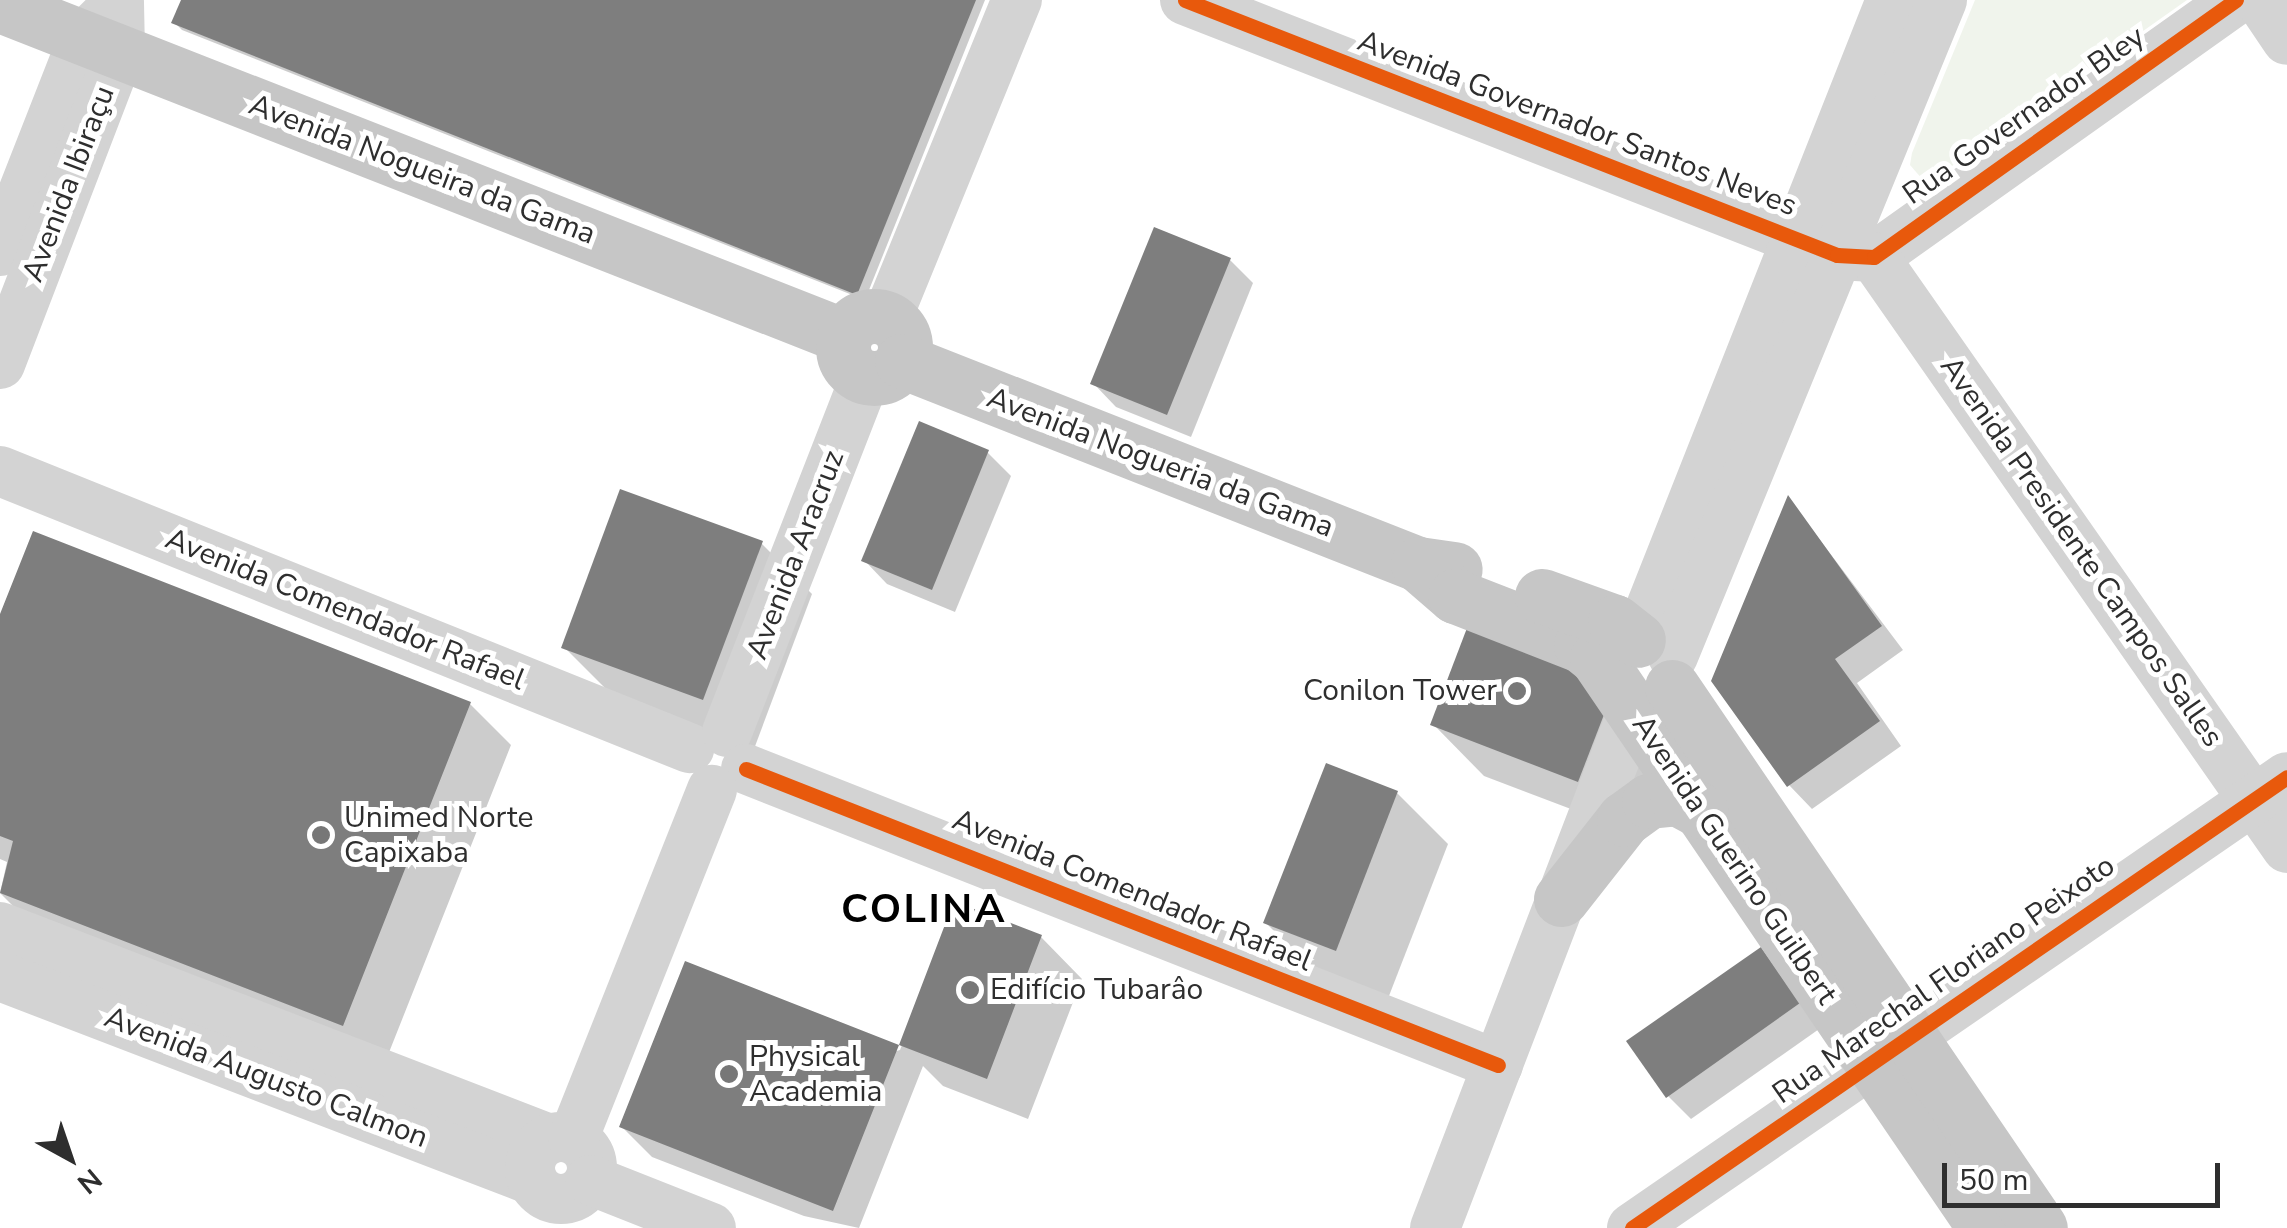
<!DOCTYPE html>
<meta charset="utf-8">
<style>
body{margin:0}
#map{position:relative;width:2287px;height:1228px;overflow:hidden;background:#fff;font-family:"Nunito Sans",sans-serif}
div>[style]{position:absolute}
.green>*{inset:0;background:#f0f4ec}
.shadow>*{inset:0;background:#0003}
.building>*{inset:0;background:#7e7e7e}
.minor>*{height:50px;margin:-25px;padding:0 25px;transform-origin:25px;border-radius:25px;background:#d3d3d3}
.minor>.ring{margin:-25px;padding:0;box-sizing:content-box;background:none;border:50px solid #d3d3d3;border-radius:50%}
.major>*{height:55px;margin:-27.5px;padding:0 27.5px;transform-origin:27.5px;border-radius:27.5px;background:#c6c6c6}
.major>.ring{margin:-27.5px;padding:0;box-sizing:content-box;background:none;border:55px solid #c6c6c6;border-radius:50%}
.cycleway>*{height:15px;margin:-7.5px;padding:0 7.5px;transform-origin:7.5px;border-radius:7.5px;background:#e8590c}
.dots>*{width:28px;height:28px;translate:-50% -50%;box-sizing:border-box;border:5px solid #fff;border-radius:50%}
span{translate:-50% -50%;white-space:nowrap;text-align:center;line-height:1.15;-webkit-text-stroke:10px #fff;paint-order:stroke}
.street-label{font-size:30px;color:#2e2e2e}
.poi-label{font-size:30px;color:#2e2e2e}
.right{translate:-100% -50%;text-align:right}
.left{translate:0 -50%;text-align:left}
.district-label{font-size:40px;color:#000;font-weight:700;letter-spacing:2.5px}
.north{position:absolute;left:20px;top:1108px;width:100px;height:100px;-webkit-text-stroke:8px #fff;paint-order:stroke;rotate:140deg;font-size:28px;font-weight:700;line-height:40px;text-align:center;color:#2e2e2e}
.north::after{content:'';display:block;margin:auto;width:35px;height:45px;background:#2e2e2e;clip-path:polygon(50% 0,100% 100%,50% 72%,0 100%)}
.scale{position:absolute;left:1942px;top:1163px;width:278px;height:45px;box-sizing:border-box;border:5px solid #2e2e2e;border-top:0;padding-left:12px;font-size:30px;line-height:35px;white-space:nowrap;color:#2e2e2e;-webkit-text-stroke:8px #fff;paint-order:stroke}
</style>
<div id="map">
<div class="green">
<div style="clip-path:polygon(1975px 0,2187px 0,1935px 178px,1923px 180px,1910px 165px,1912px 153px)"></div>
</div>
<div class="shadow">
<div style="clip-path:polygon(183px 0,985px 0,865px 300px,182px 30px,174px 22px)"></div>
<div style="clip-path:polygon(1230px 260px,1253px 283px,1191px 437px,1116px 407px,1093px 383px)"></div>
<div style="clip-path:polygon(920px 425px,988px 453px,1011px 476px,955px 612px,887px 584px,864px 560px)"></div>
<div style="clip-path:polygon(1789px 499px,1903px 650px,1857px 683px,1901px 746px,1812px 809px,1789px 785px)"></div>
<div style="clip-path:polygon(761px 543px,812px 594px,754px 749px,615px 698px,564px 647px)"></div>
<div style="clip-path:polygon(0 620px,470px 704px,511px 745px,384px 1065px,38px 931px,0 893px,7px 862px,0 859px)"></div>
<div style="clip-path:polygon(1576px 673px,1655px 765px,1629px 831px,1484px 776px,1433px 724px)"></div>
<div style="clip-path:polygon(1397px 793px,1448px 844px,1387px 1001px,1317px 974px,1266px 923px)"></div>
<div style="clip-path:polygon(956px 905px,1041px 937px,1082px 979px,1028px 1119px,943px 1086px,923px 1066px,859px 1228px,804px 1216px,652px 1157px,622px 1127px,900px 1050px)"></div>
<div style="clip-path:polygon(1784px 973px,1822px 1027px,1691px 1119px,1668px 1096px)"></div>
</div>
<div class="building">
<div style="clip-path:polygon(181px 0,976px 0,857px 295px,171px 23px)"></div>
<div style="clip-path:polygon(1154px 227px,1231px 258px,1167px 415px,1090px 384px)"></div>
<div style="clip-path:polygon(919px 421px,989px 450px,932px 590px,861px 561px)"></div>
<div style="clip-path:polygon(620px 489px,763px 541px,703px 700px,561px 648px)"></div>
<div style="clip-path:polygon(1788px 495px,1882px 626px,1835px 659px,1880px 721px,1787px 787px,1711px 681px)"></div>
<div style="clip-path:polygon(33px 531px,471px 702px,343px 1026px,0 893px,13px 841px,0 836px,0 614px)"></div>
<div style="clip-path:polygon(1467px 628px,1578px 671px,1605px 712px,1578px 782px,1430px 725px)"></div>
<div style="clip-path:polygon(1326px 763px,1398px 791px,1336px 951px,1263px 923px)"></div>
<div style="clip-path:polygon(954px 901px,1042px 935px,987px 1079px,899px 1045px,833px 1211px,619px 1127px,685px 961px,899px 1045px)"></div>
<div style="clip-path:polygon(1761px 947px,1800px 1003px,1666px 1098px,1626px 1041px)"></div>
</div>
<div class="minor">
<div style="left:1185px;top:0;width:700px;rotate:21.36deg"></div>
<div style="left:1837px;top:255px;width:37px;rotate:3deg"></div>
<div style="left:1874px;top:257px;width:444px;rotate:-35.4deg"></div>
<div style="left:2260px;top:0;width:48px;rotate:56deg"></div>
<div style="left:0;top:251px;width:230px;rotate:-68.6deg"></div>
<div style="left:84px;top:37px;width:41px;rotate:-45deg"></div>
<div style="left:1874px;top:257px;width:721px;rotate:55.05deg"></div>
<div style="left:887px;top:318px;width:344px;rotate:-67.8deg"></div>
<div style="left:0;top:364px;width:335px;rotate:-69deg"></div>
<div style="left:120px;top:51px;width:49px;rotate:-91.2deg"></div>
<div style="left:0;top:471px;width:743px;rotate:21.9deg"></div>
<div style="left:1638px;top:640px;width:688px;rotate:-68.43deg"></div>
<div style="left:1673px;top:656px;width:709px;rotate:-67.7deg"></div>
<div style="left:727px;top:732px;width:380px;rotate:-68.7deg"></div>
<div style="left:746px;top:769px;width:808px;rotate:21.49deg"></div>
<div style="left:0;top:927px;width:589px;rotate:21.11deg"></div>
<div style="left:0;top:976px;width:570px;rotate:20.98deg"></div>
<div class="ring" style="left:530px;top:1137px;width:12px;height:12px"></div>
<div style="left:573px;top:1139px;width:376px;rotate:-68.3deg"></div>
<div style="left:590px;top:1180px;width:130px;rotate:21.6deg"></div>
<div style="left:1435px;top:1228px;width:553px;rotate:-69.01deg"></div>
<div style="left:1632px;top:1228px;width:795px;rotate:-34.55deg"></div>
</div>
<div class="major">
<div style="left:0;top:5px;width:907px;rotate:21.41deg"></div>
<div class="ring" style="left:843px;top:316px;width:7px;height:7px"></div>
<div style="left:902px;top:361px;width:554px;rotate:21.48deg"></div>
<div style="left:1418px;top:564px;width:37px;rotate:8deg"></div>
<div style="left:1418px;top:564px;width:49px;rotate:40.9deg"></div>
<div style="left:1455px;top:596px;width:135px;rotate:21.3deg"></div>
<div style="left:1581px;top:645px;width:21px;rotate:39deg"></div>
<div style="left:1597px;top:658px;width:690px;rotate:55.76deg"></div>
<div style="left:1542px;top:596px;width:77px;rotate:19.6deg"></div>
<div style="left:1615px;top:622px;width:29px;rotate:38deg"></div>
<div style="left:1672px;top:687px;width:654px;rotate:55.78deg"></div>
<div style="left:1561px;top:899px;width:102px;rotate:-51.8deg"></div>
<div style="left:1624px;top:819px;width:31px;rotate:-36deg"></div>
<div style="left:1649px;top:801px;width:28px;rotate:-6deg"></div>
<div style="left:1677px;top:798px;width:27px;rotate:28deg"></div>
</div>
<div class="cycleway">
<div style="left:1185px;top:0;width:700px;rotate:21.36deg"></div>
<div style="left:1837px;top:255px;width:37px;rotate:3deg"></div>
<div style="left:1874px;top:257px;width:444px;rotate:-35.4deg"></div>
<div style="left:746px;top:769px;width:808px;rotate:21.49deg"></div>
<div style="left:1632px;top:1228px;width:795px;rotate:-34.55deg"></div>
</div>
<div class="dots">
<div style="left:1517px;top:691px;background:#777"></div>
<div style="left:321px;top:835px;background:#777"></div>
<div style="left:970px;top:990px;background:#777"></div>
<div style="left:729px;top:1074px;background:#777"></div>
</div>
<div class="street-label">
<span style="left:2024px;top:116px;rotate:-35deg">Rua Governador Bley</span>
<span style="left:1577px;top:124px;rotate:21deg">Avenida Governador Santos Neves</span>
<span style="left:422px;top:170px;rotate:21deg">Avenida Nogueira da Gama</span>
<span style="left:69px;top:184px;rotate:-69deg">Avenida Ibiraçu</span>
<span style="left:1160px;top:463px;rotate:21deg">Avenida Nogueria da Gama</span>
<span style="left:2081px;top:552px;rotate:55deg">Avenida Presidente Campos Salles</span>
<span style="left:796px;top:555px;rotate:-69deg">Avenida Aracruz</span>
<span style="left:345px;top:610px;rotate:22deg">Avenida Comendador Rafael</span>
<span style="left:1734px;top:860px;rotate:56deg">Avenida Guerino Guilbert</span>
<span style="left:1132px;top:891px;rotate:22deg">Avenida Comendador Rafael</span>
<span style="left:1944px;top:980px;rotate:-35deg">Rua Marechal Floriano Peixoto</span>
<span style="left:266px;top:1078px;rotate:21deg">Avenida Augusto Calmon</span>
</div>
<div class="poi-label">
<span class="right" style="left:1497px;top:691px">Conilon Tower</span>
<span class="left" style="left:344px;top:835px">Unimed Norte<br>Capixaba</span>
<span class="left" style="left:990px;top:990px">Edifício Tubarâo</span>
<span class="left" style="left:749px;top:1074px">Physical<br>Academia</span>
</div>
<div class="district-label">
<span style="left:924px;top:909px">COLINA</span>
</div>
<div class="north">N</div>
<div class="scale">50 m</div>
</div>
